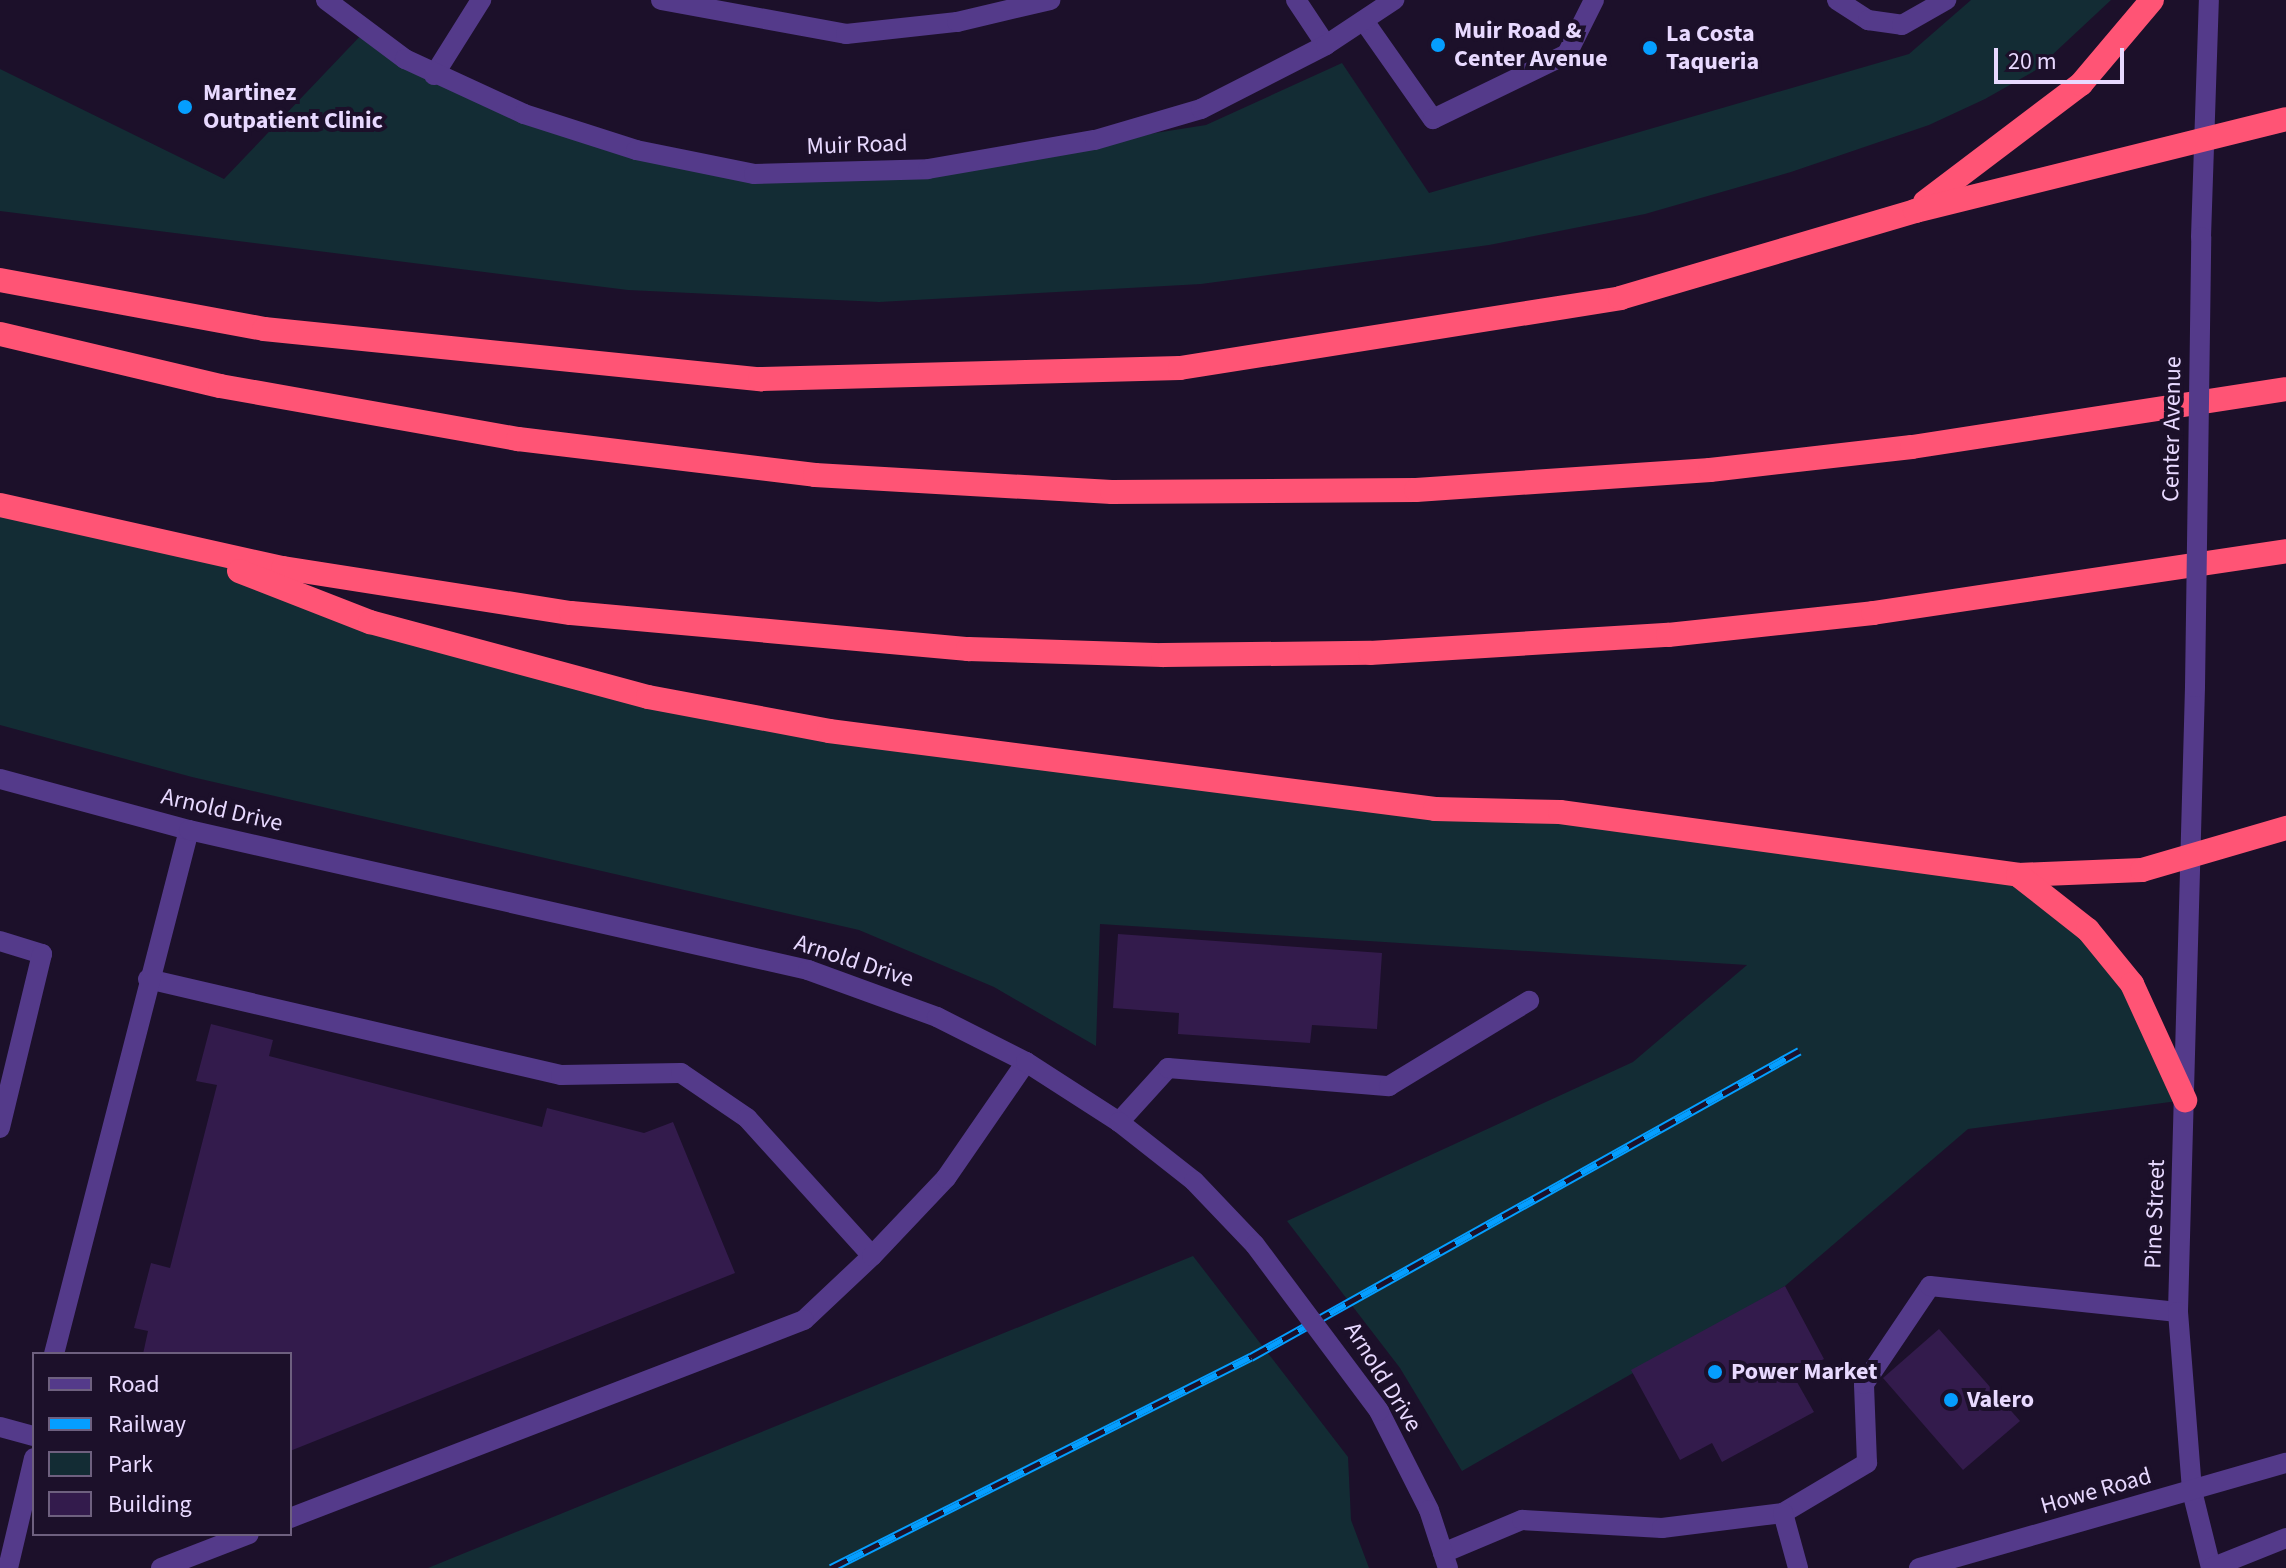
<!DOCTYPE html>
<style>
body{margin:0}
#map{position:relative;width:2286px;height:1568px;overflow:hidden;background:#1c102a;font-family:"Source Sans 3",sans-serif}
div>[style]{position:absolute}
.green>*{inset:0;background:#132c34}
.building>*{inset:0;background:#331b4c}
.service>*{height:20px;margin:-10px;padding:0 10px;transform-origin:10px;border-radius:10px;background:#543a8a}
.tertiary>*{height:20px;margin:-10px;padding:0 10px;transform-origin:10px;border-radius:10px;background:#543a8a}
.motorway>*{height:24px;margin:-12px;padding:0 12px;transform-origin:12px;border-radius:12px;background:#ff5475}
.rail>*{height:9px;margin-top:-4.5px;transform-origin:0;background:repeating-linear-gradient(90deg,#1c102a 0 18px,#059eff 0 36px);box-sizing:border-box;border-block:2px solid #059eff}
.tertiary-bridge>*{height:20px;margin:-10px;padding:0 10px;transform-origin:10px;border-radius:10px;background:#543a8a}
.dots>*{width:22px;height:22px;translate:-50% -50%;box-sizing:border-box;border:4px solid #1c102a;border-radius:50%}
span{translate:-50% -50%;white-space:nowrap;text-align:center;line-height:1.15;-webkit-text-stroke:8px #1c102a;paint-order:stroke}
.poi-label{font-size:24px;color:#e8d9ff;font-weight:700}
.left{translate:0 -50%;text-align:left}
.street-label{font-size:24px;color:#e8d9ff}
.legend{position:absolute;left:32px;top:1352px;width:260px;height:184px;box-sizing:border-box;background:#1c102a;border:2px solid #6e607f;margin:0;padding:10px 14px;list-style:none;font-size:24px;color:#e8d9ff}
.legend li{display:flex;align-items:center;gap:16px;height:40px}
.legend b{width:40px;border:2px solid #6e607f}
.scale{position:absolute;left:1994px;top:48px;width:130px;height:36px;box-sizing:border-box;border:4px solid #e8d9ff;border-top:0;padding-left:10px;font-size:24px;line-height:28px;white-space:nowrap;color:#e8d9ff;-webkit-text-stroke:6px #1c102a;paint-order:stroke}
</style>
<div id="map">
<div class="green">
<div style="clip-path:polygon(1971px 0,2111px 0,2036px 70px,1985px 99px,1929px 125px,1791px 172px,1645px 214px,1489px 245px,1201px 284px,879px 302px,628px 290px,0 211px,0 69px,224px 179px,365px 31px,524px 114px,754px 174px,928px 169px,1206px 125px,1342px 63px,1429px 193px,1909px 54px)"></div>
<div style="clip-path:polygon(0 505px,174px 545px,370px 622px,648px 697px,2018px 875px,2088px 930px,2185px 1100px,1968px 1129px,1785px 1286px,1462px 1471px,1400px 1368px,1287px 1221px,1633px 1062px,1747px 965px,1100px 924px,1096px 1046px,994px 987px,859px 930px,192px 777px,0 725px)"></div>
<div style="clip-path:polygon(1193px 1256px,1348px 1457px,1351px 1520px,1369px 1568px,428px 1568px)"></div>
</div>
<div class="building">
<div style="clip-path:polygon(1118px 934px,1382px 953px,1377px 1029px,1312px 1025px,1310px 1043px,1178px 1034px,1179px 1013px,1113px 1008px)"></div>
<div style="clip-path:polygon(211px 1024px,273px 1040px,269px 1056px,542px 1127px,547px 1108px,644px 1133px,673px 1122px,735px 1273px,290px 1451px,290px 1354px,143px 1354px,148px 1331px,134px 1328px,151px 1263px,170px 1268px,217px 1085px,196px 1081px)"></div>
<div style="clip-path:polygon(1785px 1286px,1824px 1359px,1793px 1375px,1814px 1412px,1722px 1462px,1712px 1443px,1680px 1460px,1631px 1370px)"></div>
<div style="clip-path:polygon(1939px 1329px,2020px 1421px,1963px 1470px,1883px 1378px)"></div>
</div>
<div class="service">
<div style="left:661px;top:0;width:188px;rotate:10.4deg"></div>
<div style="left:846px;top:34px;width:112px;rotate:-6.2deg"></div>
<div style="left:957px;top:22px;width:96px;rotate:-13.3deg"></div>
<div style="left:1296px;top:0;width:54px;rotate:56.3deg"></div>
<div style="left:1837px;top:0;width:37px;rotate:33deg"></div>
<div style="left:1868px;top:20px;width:34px;rotate:8deg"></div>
<div style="left:1902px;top:25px;width:51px;rotate:-29.6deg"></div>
<div style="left:1364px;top:21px;width:120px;rotate:54.9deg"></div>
<div style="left:1433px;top:119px;width:149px;rotate:-25.9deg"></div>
<div style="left:1567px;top:54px;width:60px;rotate:-63.4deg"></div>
<div style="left:434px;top:75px;width:89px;rotate:-57.9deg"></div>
<div style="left:0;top:941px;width:44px;rotate:17.2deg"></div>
<div style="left:42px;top:954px;width:179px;rotate:103.6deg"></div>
<div style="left:148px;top:979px;width:424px;rotate:13.1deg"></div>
<div style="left:561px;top:1075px;width:120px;rotate:-1deg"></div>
<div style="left:681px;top:1073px;width:80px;rotate:34.3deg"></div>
<div style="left:747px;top:1118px;width:186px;rotate:47.8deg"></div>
<div style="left:872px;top:1256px;width:93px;rotate:136.7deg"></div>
<div style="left:804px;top:1320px;width:551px;rotate:158.93deg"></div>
<div style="left:1119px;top:1122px;width:73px;rotate:-47.8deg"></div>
<div style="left:1168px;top:1068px;width:222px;rotate:4.7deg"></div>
<div style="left:1389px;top:1086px;width:164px;rotate:-31.3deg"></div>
<div style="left:872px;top:1256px;width:108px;rotate:-46.5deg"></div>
<div style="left:946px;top:1178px;width:141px;rotate:-55.4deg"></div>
<div style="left:54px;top:1354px;width:541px;rotate:-75.55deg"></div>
<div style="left:0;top:1427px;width:35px;rotate:15deg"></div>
<div style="left:1783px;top:1513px;width:98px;rotate:-30.8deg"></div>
<div style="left:1867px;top:1463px;width:79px;rotate:-92.2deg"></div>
<div style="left:1864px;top:1384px;width:118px;rotate:-56deg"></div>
<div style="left:1930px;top:1286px;width:249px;rotate:6deg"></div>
<div style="left:1443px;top:1553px;width:86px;rotate:-22.7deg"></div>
<div style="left:1522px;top:1520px;width:140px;rotate:3.3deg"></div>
<div style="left:1662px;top:1528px;width:122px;rotate:-7.1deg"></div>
<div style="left:1783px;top:1513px;width:57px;rotate:74.7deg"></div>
<div style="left:8px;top:1568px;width:113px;rotate:-76.7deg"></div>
<div style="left:161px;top:1568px;width:94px;rotate:-21.1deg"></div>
</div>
<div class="tertiary">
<div style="left:326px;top:0;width:99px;rotate:36.8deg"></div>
<div style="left:405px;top:59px;width:131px;rotate:24.8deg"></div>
<div style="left:524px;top:114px;width:118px;rotate:17.8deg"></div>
<div style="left:636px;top:150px;width:120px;rotate:11.5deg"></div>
<div style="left:754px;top:174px;width:174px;rotate:-1.6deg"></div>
<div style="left:928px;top:169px;width:169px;rotate:-9.9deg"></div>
<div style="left:1095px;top:140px;width:110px;rotate:-16.3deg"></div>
<div style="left:1201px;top:109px;width:140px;rotate:-27.1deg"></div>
<div style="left:1326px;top:45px;width:82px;rotate:-33.5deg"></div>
<div style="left:2201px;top:237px;width:237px;rotate:-88.1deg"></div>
<div style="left:2195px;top:687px;width:625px;rotate:91.56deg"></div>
<div style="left:2178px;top:1312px;width:180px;rotate:85.5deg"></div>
<div style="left:2192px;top:1491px;width:79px;rotate:76.1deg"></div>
<div style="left:0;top:779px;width:196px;rotate:15.1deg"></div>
<div style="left:189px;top:830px;width:635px;rotate:12.74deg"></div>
<div style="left:808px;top:970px;width:137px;rotate:20deg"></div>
<div style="left:937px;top:1017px;width:100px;rotate:26.8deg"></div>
<div style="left:1026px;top:1062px;width:111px;rotate:32.8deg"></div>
<div style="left:1119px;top:1122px;width:95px;rotate:38.2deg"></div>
<div style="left:1194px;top:1181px;width:88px;rotate:46.4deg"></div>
<div style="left:1379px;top:1411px;width:111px;rotate:63.2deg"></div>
<div style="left:1429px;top:1510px;width:61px;rotate:71.9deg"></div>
<div style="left:1919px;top:1568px;width:382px;rotate:-16deg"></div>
<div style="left:2211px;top:1568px;width:81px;rotate:-21.8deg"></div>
</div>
<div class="motorway">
<div style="left:1925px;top:202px;width:196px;rotate:-37.1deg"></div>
<div style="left:2081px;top:84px;width:110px;rotate:-49.8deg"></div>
<div style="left:0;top:280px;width:269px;rotate:10.5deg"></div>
<div style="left:264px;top:329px;width:499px;rotate:5.8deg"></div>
<div style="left:760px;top:379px;width:420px;rotate:-1.5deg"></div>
<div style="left:1180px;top:368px;width:446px;rotate:-9deg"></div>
<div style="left:1620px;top:298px;width:308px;rotate:-16.4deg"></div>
<div style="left:1915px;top:211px;width:382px;rotate:-13.9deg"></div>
<div style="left:0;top:334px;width:226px;rotate:13.3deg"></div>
<div style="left:220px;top:386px;width:303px;rotate:10.1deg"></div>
<div style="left:518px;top:439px;width:299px;rotate:6.9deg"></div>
<div style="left:815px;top:475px;width:297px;rotate:3.3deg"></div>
<div style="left:1112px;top:492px;width:304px;rotate:-0.4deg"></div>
<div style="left:1416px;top:490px;width:295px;rotate:-3.9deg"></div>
<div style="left:1710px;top:470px;width:203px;rotate:-6.5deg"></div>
<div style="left:1912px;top:447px;width:378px;rotate:-8.8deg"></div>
<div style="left:0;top:505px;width:290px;rotate:12.6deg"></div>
<div style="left:283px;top:568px;width:291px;rotate:8.9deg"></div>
<div style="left:571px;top:613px;width:399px;rotate:5.2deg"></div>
<div style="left:968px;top:649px;width:195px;rotate:1.8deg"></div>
<div style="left:1163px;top:655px;width:207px;rotate:-0.6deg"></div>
<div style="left:1370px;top:653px;width:299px;rotate:-3.5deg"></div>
<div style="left:1668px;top:635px;width:206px;rotate:-6.1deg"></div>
<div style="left:1873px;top:613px;width:418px;rotate:-8.5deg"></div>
<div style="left:239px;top:571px;width:141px;rotate:21.3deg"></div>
<div style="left:370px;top:622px;width:288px;rotate:15.1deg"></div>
<div style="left:648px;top:697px;width:184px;rotate:10.6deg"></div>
<div style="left:829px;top:731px;width:611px;rotate:7.33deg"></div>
<div style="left:1435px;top:809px;width:125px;rotate:1.4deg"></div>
<div style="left:1560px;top:812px;width:462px;rotate:7.8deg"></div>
<div style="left:2018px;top:875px;width:124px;rotate:-2.3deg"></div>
<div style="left:2142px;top:870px;width:150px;rotate:-16.3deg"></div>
<div style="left:2018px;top:875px;width:89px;rotate:38.2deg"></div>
<div style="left:2088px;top:930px;width:70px;rotate:50.8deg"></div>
<div style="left:2132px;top:984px;width:128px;rotate:65.4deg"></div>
</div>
<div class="rail">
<div style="left:831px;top:1568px;width:470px;rotate:-26.7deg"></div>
<div style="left:1251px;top:1357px;width:628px;rotate:-29.18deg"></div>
</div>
<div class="tertiary-bridge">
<div style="left:2195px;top:687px;width:450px;rotate:-89.2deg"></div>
<div style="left:1255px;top:1245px;width:207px;rotate:53.2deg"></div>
</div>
<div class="dots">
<div style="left:1438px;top:45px;background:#059eff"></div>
<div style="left:1650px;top:48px;background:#059eff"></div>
<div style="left:185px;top:107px;background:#059eff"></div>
<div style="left:1715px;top:1372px;background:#059eff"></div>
<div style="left:1951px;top:1400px;background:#059eff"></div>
</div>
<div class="poi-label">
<span class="left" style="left:1454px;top:45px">Muir Road &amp;<br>Center Avenue</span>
<span class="left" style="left:1666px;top:48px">La Costa<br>Taqueria</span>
<span class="left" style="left:203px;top:107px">Martinez<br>Outpatient Clinic</span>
<span class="left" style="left:1731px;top:1372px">Power Market</span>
<span class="left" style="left:1967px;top:1400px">Valero</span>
</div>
<div class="street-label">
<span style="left:857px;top:145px;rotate:-2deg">Muir Road</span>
<span style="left:2172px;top:429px;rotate:-89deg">Center Avenue</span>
<span style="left:222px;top:810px;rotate:13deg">Arnold Drive</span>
<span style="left:854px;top:961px;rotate:18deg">Arnold Drive</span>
<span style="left:2155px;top:1214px;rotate:-88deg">Pine Street</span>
<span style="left:1383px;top:1377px;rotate:58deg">Arnold Drive</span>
<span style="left:2096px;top:1491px;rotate:-16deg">Howe Road</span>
</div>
<ul class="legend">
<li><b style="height:10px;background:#543a8a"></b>Road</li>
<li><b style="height:10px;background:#059eff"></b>Railway</li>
<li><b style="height:22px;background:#132c34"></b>Park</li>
<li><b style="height:22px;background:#331b4c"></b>Building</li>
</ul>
<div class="scale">20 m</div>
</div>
